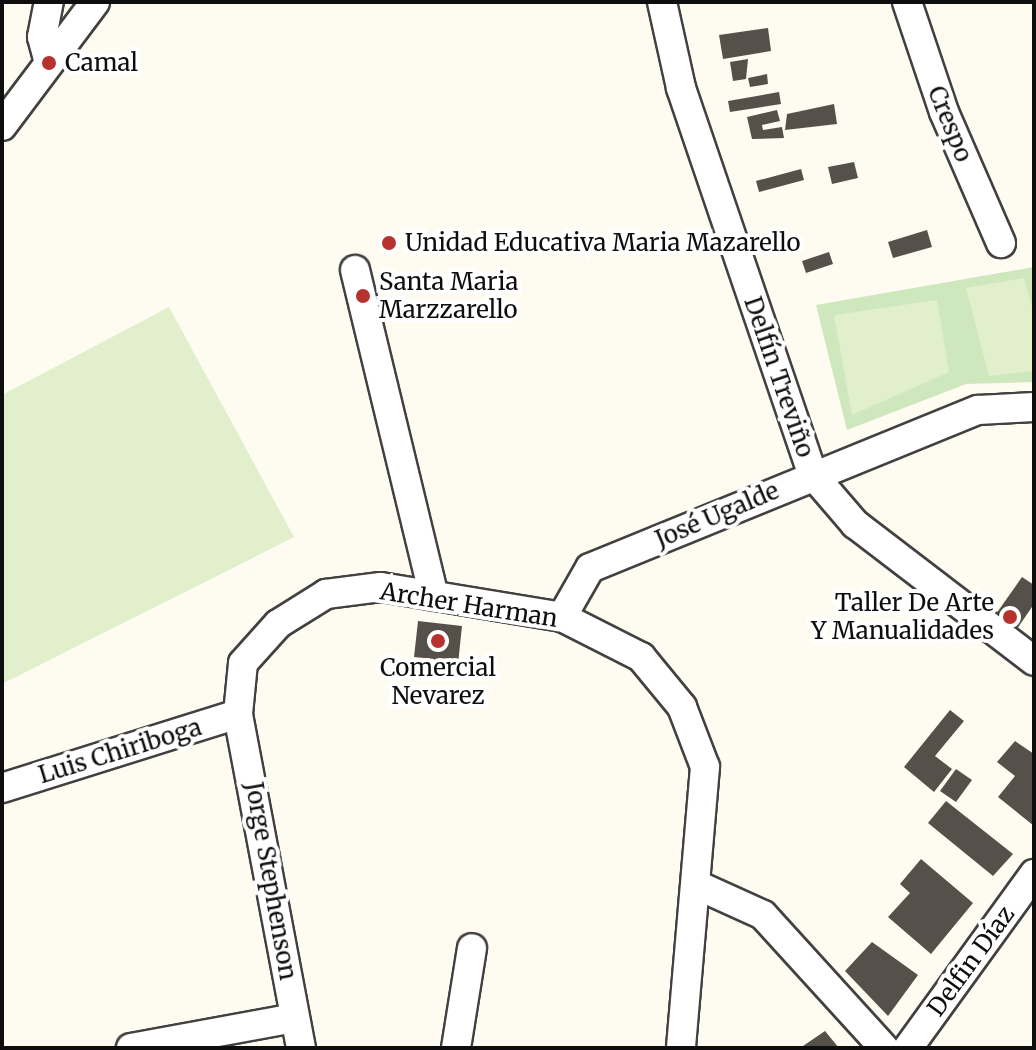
<!DOCTYPE html>
<meta charset="utf-8">
<style>
body{margin:0}
#map{position:relative;width:1036px;height:1050px;overflow:hidden;background:#fefcf1;font-family:Merriweather,serif}
div>[style]{position:absolute}
.green>*{inset:0;background:#cfe7bc}
.pitch>*{inset:0;background:#e1efcd}
.building>*{inset:0;background:#56504b}
.roads{filter:drop-shadow(2px 0 #414141) drop-shadow(-2px 0 #414141) drop-shadow(0 2px #414141) drop-shadow(0 -2px #414141)}
.minor>*{height:28px;margin:-14px;padding:0 14px;transform-origin:14px;border-radius:14px;background:#fff}
.dots>*{width:22px;height:22px;translate:-50% -50%;box-sizing:border-box;border:4px solid #fff;border-radius:50%}
span{translate:-50% -50%;white-space:nowrap;text-align:center;line-height:1.15;-webkit-text-stroke:8px #fff;paint-order:stroke}
.poi-label{font-size:24px;color:#0e0e0e}
.left{translate:0 -50%;text-align:left}
.right{translate:-100% -50%;text-align:right}
.street-label{font-size:24px;color:#0e0e0e}
.frame{position:absolute;inset:0;border:4px solid #0e0e0e;pointer-events:none}
</style>
<div id="map">
<div class="green">
<div style="clip-path:polygon(1034px 267px,1034px 382px,966px 384px,847px 430px,816px 305px)"></div>
</div>
<div class="pitch">
<div style="clip-path:polygon(1024px 278px,1034px 314px,1034px 371px,989px 376px,966px 288px)"></div>
<div style="clip-path:polygon(937px 300px,949px 372px,852px 415px,834px 315px)"></div>
<div style="clip-path:polygon(169px 307px,294px 537px,2px 684px,2px 395px)"></div>
</div>
<div class="building">
<div style="clip-path:polygon(768px 28px,771px 51px,723px 59px,719px 35px)"></div>
<div style="clip-path:polygon(748px 59px,746px 79px,733px 81px,730px 62px)"></div>
<div style="clip-path:polygon(767px 74px,768px 84px,750px 87px,748px 78px)"></div>
<div style="clip-path:polygon(779px 92px,781px 104px,730px 112px,728px 101px)"></div>
<div style="clip-path:polygon(834px 104px,837px 124px,785px 130px,787px 114px)"></div>
<div style="clip-path:polygon(777px 110px,780px 121px,762px 125px,763px 130px,782px 127px,784px 138px,752px 139px,747px 117px)"></div>
<div style="clip-path:polygon(854px 162px,858px 178px,832px 184px,828px 167px)"></div>
<div style="clip-path:polygon(801px 169px,804px 180px,759px 192px,756px 181px)"></div>
<div style="clip-path:polygon(927px 230px,932px 247px,893px 258px,888px 242px)"></div>
<div style="clip-path:polygon(829px 252px,833px 264px,806px 273px,802px 261px)"></div>
<div style="clip-path:polygon(1022px 577px,1034px 585px,1034px 604px,1017px 629px,996px 614px)"></div>
<div style="clip-path:polygon(418px 621px,462px 626px,457px 674px,436px 672px,434px 659px,414px 657px)"></div>
<div style="clip-path:polygon(950px 710px,964px 721px,935px 756px,952px 769px,934px 792px,904px 767px)"></div>
<div style="clip-path:polygon(1015px 741px,1034px 754px,1034px 826px,998px 797px,1015px 776px,997px 762px)"></div>
<div style="clip-path:polygon(956px 769px,972px 780px,956px 802px,940px 791px)"></div>
<div style="clip-path:polygon(946px 801px,1013px 854px,993px 876px,928px 823px)"></div>
<div style="clip-path:polygon(921px 859px,973px 903px,931px 954px,888px 917px,910px 893px,900px 884px)"></div>
<div style="clip-path:polygon(872px 942px,918px 975px,888px 1016px,845px 971px)"></div>
<div style="clip-path:polygon(825px 1031px,839px 1048px,800px 1048px)"></div>
</div>
<div class="roads">
<div class="minor">
<div style="left:662px;top:2px;width:88px;rotate:77.5deg"></div>
<div style="left:681px;top:88px;width:409px;rotate:71.2deg"></div>
<div style="left:813px;top:475px;width:65px;rotate:49.4deg"></div>
<div style="left:855px;top:524px;width:225px;rotate:37.4deg"></div>
<div style="left:907px;top:2px;width:116px;rotate:71.4deg"></div>
<div style="left:944px;top:112px;width:143px;rotate:66.5deg"></div>
<div style="left:49px;top:63px;width:27px;rotate:-105deg"></div>
<div style="left:42px;top:37px;width:36px;rotate:-79deg"></div>
<div style="left:2px;top:126px;width:155px;rotate:-53.1deg"></div>
<div style="left:355px;top:270px;width:335px;rotate:76.4deg"></div>
<div style="left:562px;top:617px;width:56px;rotate:-60.3deg"></div>
<div style="left:590px;top:568px;width:419px;rotate:-22.2deg"></div>
<div style="left:978px;top:410px;width:56px;rotate:-3.1deg"></div>
<div style="left:2px;top:788px;width:247px;rotate:-17.4deg"></div>
<div style="left:697px;top:885px;width:72px;rotate:24.4deg"></div>
<div style="left:763px;top:915px;width:180px;rotate:47.7deg"></div>
<div style="left:131px;top:1048px;width:166px;rotate:-10.4deg"></div>
<div style="left:301px;top:1048px;width:340px;rotate:-100.7deg"></div>
<div style="left:238px;top:714px;width:51px;rotate:-84.4deg"></div>
<div style="left:243px;top:663px;width:52px;rotate:-48.1deg"></div>
<div style="left:278px;top:624px;width:57px;rotate:-32deg"></div>
<div style="left:326px;top:594px;width:55px;rotate:-7.3deg"></div>
<div style="left:381px;top:587px;width:183px;rotate:9.4deg"></div>
<div style="left:562px;top:617px;width:89px;rotate:26.9deg"></div>
<div style="left:641px;top:657px;width:65px;rotate:50.6deg"></div>
<div style="left:682px;top:707px;width:64px;rotate:69deg"></div>
<div style="left:705px;top:767px;width:282px;rotate:94.9deg"></div>
<div style="left:456px;top:1048px;width:101px;rotate:-80.9deg"></div>
<div style="left:908px;top:1048px;width:215px;rotate:-54.1deg"></div>
</div>
</div>
<div class="dots">
<div style="left:49px;top:63px;background:#b7322e"></div>
<div style="left:389px;top:243px;background:#b7322e"></div>
<div style="left:363px;top:296px;background:#b7322e"></div>
<div style="left:1010px;top:617px;background:#b7322e"></div>
<div style="left:438px;top:641px;background:#b7322e"></div>
</div>
<div class="poi-label">
<span class="left" style="left:65px;top:63px">Camal</span>
<span class="left" style="left:405px;top:243px">Unidad Educativa Maria Mazarello</span>
<span class="left" style="left:379px;top:296px">Santa Maria<br>Marzzarello</span>
<span class="right" style="left:994px;top:617px">Taller De Arte<br>Y Manualidades</span>
<span style="left:438px;top:682px">Comercial<br>Nevarez</span>
</div>
<div class="street-label">
<span style="left:950px;top:124px;rotate:68deg">Crespo</span>
<span style="left:779px;top:377px;rotate:71deg">Delfín Treviño</span>
<span style="left:717px;top:515px;rotate:-23deg">José Ugalde</span>
<span style="left:469px;top:605px;rotate:9deg">Archer Harman</span>
<span style="left:120px;top:751px;rotate:-17deg">Luis Chiriboga</span>
<span style="left:271px;top:881px;rotate:80deg">Jorge Stephenson</span>
<span style="left:971px;top:961px;rotate:-54deg">Delfin Díaz</span>
</div>
<div class="frame"></div>
</div>
